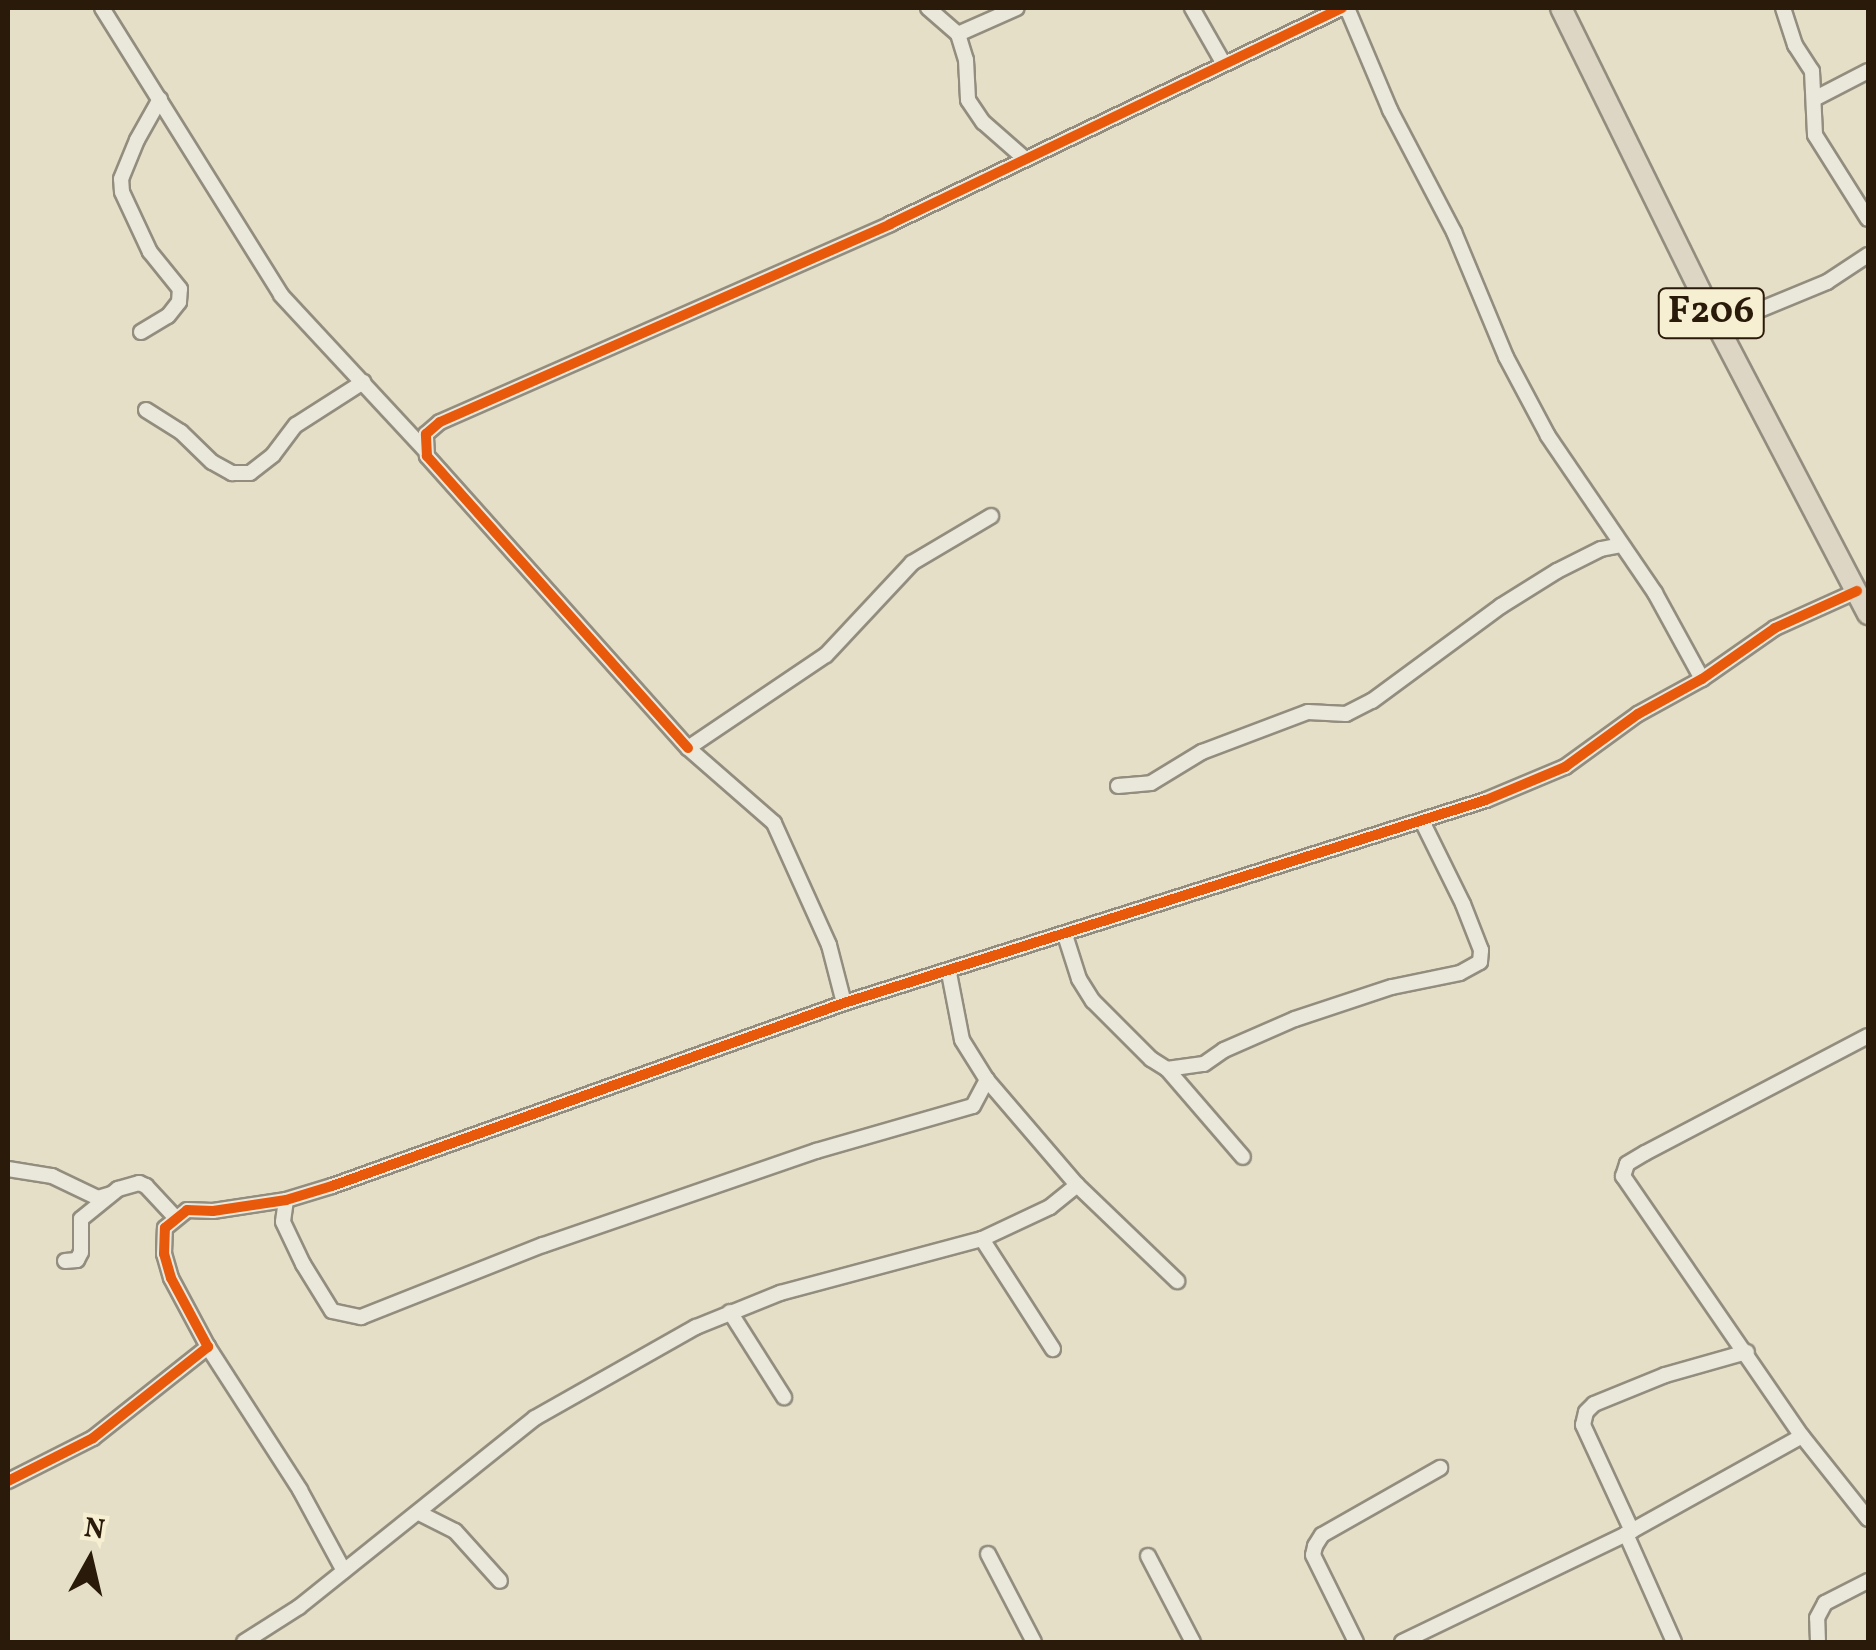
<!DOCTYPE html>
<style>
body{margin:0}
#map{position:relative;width:1876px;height:1650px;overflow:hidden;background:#e5dfc7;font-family:Vollkorn,serif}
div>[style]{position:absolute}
.roads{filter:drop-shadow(2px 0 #928d7e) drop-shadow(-2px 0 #928d7e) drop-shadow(0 2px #928d7e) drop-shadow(0 -2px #928d7e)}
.minor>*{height:14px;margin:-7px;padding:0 7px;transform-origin:7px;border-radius:7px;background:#eae7db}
.primary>*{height:20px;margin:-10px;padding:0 10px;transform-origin:10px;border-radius:10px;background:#ddd6c5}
.cycleway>*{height:10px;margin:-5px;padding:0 5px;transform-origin:5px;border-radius:5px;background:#e8590c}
span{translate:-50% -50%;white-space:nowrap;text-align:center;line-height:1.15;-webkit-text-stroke:8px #f7efd2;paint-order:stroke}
.shield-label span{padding:2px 8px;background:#f7efd2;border:2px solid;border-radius:8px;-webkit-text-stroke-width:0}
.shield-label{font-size:38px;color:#2a1a09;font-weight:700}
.frame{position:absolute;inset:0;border:10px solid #2a1a09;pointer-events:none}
.north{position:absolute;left:40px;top:1510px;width:100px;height:100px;-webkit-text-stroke:8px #f7efd2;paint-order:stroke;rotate:8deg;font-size:28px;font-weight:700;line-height:40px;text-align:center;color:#2a1a09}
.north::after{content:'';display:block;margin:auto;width:35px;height:45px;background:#2a1a09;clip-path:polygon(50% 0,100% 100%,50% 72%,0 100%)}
</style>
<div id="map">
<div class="roads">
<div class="minor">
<div style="left:102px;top:8px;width:338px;rotate:58deg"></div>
<div style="left:281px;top:295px;width:212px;rotate:47.1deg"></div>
<div style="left:928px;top:8px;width:40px;rotate:41deg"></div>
<div style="left:958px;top:34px;width:27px;rotate:73deg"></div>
<div style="left:966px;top:60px;width:40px;rotate:87.1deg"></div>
<div style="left:968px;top:100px;width:27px;rotate:56deg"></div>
<div style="left:983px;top:122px;width:53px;rotate:41.2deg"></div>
<div style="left:1192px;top:8px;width:64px;rotate:60.3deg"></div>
<div style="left:1347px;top:8px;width:111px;rotate:67.1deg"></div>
<div style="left:1390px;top:110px;width:138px;rotate:62.3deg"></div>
<div style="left:1454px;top:232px;width:135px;rotate:67.4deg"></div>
<div style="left:1506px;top:357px;width:89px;rotate:62deg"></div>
<div style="left:1548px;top:436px;width:190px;rotate:55.7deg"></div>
<div style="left:1655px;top:593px;width:98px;rotate:61.3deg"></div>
<div style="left:1783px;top:8px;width:39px;rotate:72deg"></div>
<div style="left:1795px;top:45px;width:31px;rotate:57deg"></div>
<div style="left:1812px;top:71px;width:64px;rotate:87.3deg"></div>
<div style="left:1815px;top:135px;width:99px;rotate:57.8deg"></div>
<div style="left:958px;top:34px;width:64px;rotate:-23.8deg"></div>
<div style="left:1814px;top:99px;width:61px;rotate:-27.4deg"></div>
<div style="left:1718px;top:327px;width:118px;rotate:-22.4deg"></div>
<div style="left:1827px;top:282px;width:49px;rotate:-33.4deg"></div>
<div style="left:141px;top:332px;width:31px;rotate:-31deg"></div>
<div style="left:168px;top:316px;width:18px;rotate:-52deg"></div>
<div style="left:179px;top:302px;width:13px;rotate:-86deg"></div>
<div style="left:180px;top:289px;width:48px;rotate:-129deg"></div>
<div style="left:150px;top:252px;width:66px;rotate:-115deg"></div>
<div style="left:122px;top:192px;width:13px;rotate:-94deg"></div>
<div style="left:121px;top:179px;width:42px;rotate:-67.7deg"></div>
<div style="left:137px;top:140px;width:47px;rotate:-60.7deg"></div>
<div style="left:146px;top:410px;width:41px;rotate:32.2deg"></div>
<div style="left:181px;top:432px;width:43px;rotate:44.1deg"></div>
<div style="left:212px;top:462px;width:23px;rotate:29deg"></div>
<div style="left:232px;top:473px;width:18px"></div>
<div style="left:250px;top:473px;width:29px;rotate:-38deg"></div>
<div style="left:273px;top:455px;width:38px;rotate:-53deg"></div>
<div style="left:296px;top:425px;width:80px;rotate:-32.7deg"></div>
<div style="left:688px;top:748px;width:392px;rotate:-131.8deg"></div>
<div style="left:427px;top:456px;width:22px;rotate:-93deg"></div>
<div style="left:426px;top:434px;width:18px;rotate:-41deg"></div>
<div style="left:440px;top:422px;width:492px;rotate:-23.7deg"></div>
<div style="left:890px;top:224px;width:501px;rotate:-25.54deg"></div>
<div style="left:1118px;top:786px;width:33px;rotate:-5deg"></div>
<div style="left:1151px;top:783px;width:60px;rotate:-31.3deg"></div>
<div style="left:1202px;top:752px;width:113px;rotate:-20.7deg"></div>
<div style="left:1308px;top:712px;width:38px;rotate:3deg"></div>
<div style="left:1346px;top:714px;width:29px;rotate:-27deg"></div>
<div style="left:1372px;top:701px;width:160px;rotate:-36.4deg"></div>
<div style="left:1501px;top:606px;width:66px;rotate:-32deg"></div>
<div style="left:1557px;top:571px;width:49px;rotate:-26.6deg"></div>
<div style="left:1601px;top:549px;width:20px;rotate:-11deg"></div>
<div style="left:1065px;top:935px;width:46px;rotate:72.3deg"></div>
<div style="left:1079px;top:979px;width:26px;rotate:58deg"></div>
<div style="left:1093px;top:1001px;width:82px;rotate:45deg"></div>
<div style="left:1151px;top:1059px;width:19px;rotate:32deg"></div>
<div style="left:1167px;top:1069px;width:37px;rotate:-8deg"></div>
<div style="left:1204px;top:1064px;width:24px;rotate:-35deg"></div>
<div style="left:1224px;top:1050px;width:77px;rotate:-23.6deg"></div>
<div style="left:1295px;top:1019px;width:102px;rotate:-18.3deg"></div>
<div style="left:1392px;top:987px;width:69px;rotate:-11.6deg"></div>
<div style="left:1460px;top:973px;width:23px;rotate:-29deg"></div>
<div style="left:1480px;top:962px;width:12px;rotate:-85deg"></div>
<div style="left:1481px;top:950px;width:49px;rotate:-111.4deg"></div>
<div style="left:1463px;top:904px;width:93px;rotate:-116.3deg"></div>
<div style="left:949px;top:973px;width:68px;rotate:79deg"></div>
<div style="left:962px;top:1040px;width:47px;rotate:58deg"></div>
<div style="left:987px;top:1080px;width:138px;rotate:49.4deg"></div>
<div style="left:1077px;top:1185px;width:139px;rotate:43.8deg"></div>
<div style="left:844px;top:1003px;width:60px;rotate:-104.5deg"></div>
<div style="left:829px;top:945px;width:134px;rotate:-114.3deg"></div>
<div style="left:774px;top:823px;width:114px;rotate:-138.9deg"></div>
<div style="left:688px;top:748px;width:166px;rotate:-34deg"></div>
<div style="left:826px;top:655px;width:126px;rotate:-46.9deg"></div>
<div style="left:912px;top:563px;width:92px;rotate:-30.7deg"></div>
<div style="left:1868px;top:1036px;width:252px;rotate:152.3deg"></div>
<div style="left:1645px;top:1153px;width:21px;rotate:149deg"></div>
<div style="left:1627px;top:1164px;width:13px;rotate:108deg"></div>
<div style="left:1623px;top:1176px;width:316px;rotate:55.5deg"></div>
<div style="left:1802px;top:1436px;width:106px;rotate:51.5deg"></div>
<div style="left:1167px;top:1069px;width:116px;rotate:49.2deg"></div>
<div style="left:8px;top:1169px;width:45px;rotate:9deg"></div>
<div style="left:52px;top:1176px;width:51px;rotate:25.6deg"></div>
<div style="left:98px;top:1198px;width:14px;rotate:-17deg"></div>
<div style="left:286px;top:1200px;width:22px;rotate:98deg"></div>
<div style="left:283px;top:1222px;width:47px;rotate:64.5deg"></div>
<div style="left:303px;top:1264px;width:55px;rotate:58.3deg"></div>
<div style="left:332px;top:1311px;width:30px;rotate:12deg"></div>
<div style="left:361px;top:1317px;width:196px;rotate:-21.6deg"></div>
<div style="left:543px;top:1245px;width:289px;rotate:-19deg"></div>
<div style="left:816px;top:1151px;width:163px;rotate:-16deg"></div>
<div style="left:973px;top:1106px;width:30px;rotate:-62deg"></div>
<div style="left:982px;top:1239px;width:131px;rotate:57.2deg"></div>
<div style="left:65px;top:1261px;width:12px;rotate:-5deg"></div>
<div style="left:77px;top:1260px;width:9px;rotate:-63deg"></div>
<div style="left:81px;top:1252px;width:33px;rotate:-90deg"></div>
<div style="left:81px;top:1219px;width:48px;rotate:-39deg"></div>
<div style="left:118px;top:1189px;width:22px;rotate:-16deg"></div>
<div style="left:139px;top:1183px;width:8px;rotate:23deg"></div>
<div style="left:146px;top:1186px;width:41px;rotate:47deg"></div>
<div style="left:730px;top:1312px;width:101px;rotate:57.6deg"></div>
<div style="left:208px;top:1347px;width:170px;rotate:57.2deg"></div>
<div style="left:300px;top:1490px;width:92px;rotate:61.5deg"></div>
<div style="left:8px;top:1481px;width:95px;rotate:-26.8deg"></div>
<div style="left:93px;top:1438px;width:147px;rotate:-38.4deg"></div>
<div style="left:208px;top:1347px;width:78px;rotate:-118.2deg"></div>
<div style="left:171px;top:1278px;width:25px;rotate:-106deg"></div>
<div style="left:164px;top:1254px;width:26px;rotate:-88deg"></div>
<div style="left:165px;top:1228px;width:28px;rotate:-39deg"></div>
<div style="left:187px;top:1210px;width:26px;rotate:2deg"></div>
<div style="left:213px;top:1211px;width:74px;rotate:-8.6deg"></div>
<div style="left:286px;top:1200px;width:48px;rotate:-16.9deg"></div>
<div style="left:332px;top:1186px;width:544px;rotate:-19.67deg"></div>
<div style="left:844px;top:1003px;width:673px;rotate:-17.55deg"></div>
<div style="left:1486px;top:800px;width:86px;rotate:-22.7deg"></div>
<div style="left:1565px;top:767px;width:90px;rotate:-36deg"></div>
<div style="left:1638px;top:714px;width:73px;rotate:-28.7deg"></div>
<div style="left:1702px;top:679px;width:89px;rotate:-34.9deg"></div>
<div style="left:1775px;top:628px;width:90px;rotate:-24.3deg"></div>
<div style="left:419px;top:1513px;width:40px;rotate:26.6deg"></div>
<div style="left:455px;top:1531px;width:67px;rotate:48deg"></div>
<div style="left:1632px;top:1531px;width:117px;rotate:-114.8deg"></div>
<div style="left:1583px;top:1425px;width:13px;rotate:-77deg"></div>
<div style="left:1586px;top:1412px;width:11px;rotate:-45deg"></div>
<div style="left:1594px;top:1404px;width:77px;rotate:-22.2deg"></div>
<div style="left:1665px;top:1375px;width:85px;rotate:-15.7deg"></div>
<div style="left:1626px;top:1534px;width:118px;rotate:66deg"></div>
<div style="left:988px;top:1554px;width:99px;rotate:62.4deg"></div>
<div style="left:1148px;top:1556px;width:97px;rotate:62.4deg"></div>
<div style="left:244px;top:1642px;width:65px;rotate:-32.5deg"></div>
<div style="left:299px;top:1607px;width:302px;rotate:-38.7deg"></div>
<div style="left:535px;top:1418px;width:185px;rotate:-29.5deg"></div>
<div style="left:696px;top:1327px;width:91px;rotate:-22deg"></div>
<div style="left:780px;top:1293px;width:209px;rotate:-15deg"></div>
<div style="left:982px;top:1239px;width:75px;rotate:-25.2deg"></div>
<div style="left:1050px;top:1207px;width:35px;rotate:-39deg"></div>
<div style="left:1356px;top:1642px;width:97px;rotate:-116.3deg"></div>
<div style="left:1313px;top:1555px;width:9px;rotate:-77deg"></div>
<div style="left:1315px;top:1546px;width:13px;rotate:-58deg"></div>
<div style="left:1322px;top:1535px;width:136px;rotate:-29.6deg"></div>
<div style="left:1402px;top:1642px;width:249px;rotate:-25.7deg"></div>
<div style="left:1626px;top:1534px;width:201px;rotate:-29.1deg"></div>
<div style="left:1818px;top:1642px;width:24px;rotate:-92deg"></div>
<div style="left:1817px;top:1618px;width:17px;rotate:-62deg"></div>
<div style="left:1825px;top:1603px;width:48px;rotate:-27.1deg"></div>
</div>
<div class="primary">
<div style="left:1561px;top:8px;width:356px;rotate:63.8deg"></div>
<div style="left:1718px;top:327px;width:324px;rotate:62.4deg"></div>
</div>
</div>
<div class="cycleway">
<div style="left:688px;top:748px;width:392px;rotate:-131.8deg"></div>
<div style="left:427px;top:456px;width:22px;rotate:-93deg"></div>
<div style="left:426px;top:434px;width:18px;rotate:-41deg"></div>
<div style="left:440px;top:422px;width:492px;rotate:-23.7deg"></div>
<div style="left:890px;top:224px;width:501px;rotate:-25.54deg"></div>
<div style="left:8px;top:1481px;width:95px;rotate:-26.8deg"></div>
<div style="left:93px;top:1438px;width:147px;rotate:-38.4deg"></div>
<div style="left:208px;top:1347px;width:78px;rotate:-118.2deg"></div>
<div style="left:171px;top:1278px;width:25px;rotate:-106deg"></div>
<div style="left:164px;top:1254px;width:26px;rotate:-88deg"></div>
<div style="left:165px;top:1228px;width:28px;rotate:-39deg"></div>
<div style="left:187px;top:1210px;width:26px;rotate:2deg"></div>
<div style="left:213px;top:1211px;width:74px;rotate:-8.6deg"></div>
<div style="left:286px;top:1200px;width:48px;rotate:-16.9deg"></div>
<div style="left:332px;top:1186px;width:544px;rotate:-19.67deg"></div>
<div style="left:844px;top:1003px;width:673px;rotate:-17.55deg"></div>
<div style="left:1486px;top:800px;width:86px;rotate:-22.7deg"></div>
<div style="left:1565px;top:767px;width:90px;rotate:-36deg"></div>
<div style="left:1638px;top:714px;width:73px;rotate:-28.7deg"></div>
<div style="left:1702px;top:679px;width:89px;rotate:-34.9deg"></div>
<div style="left:1775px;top:628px;width:90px;rotate:-24.3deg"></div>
</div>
<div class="shield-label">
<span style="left:1711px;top:313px">F206</span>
</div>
<div class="frame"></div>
<div class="north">N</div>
</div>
